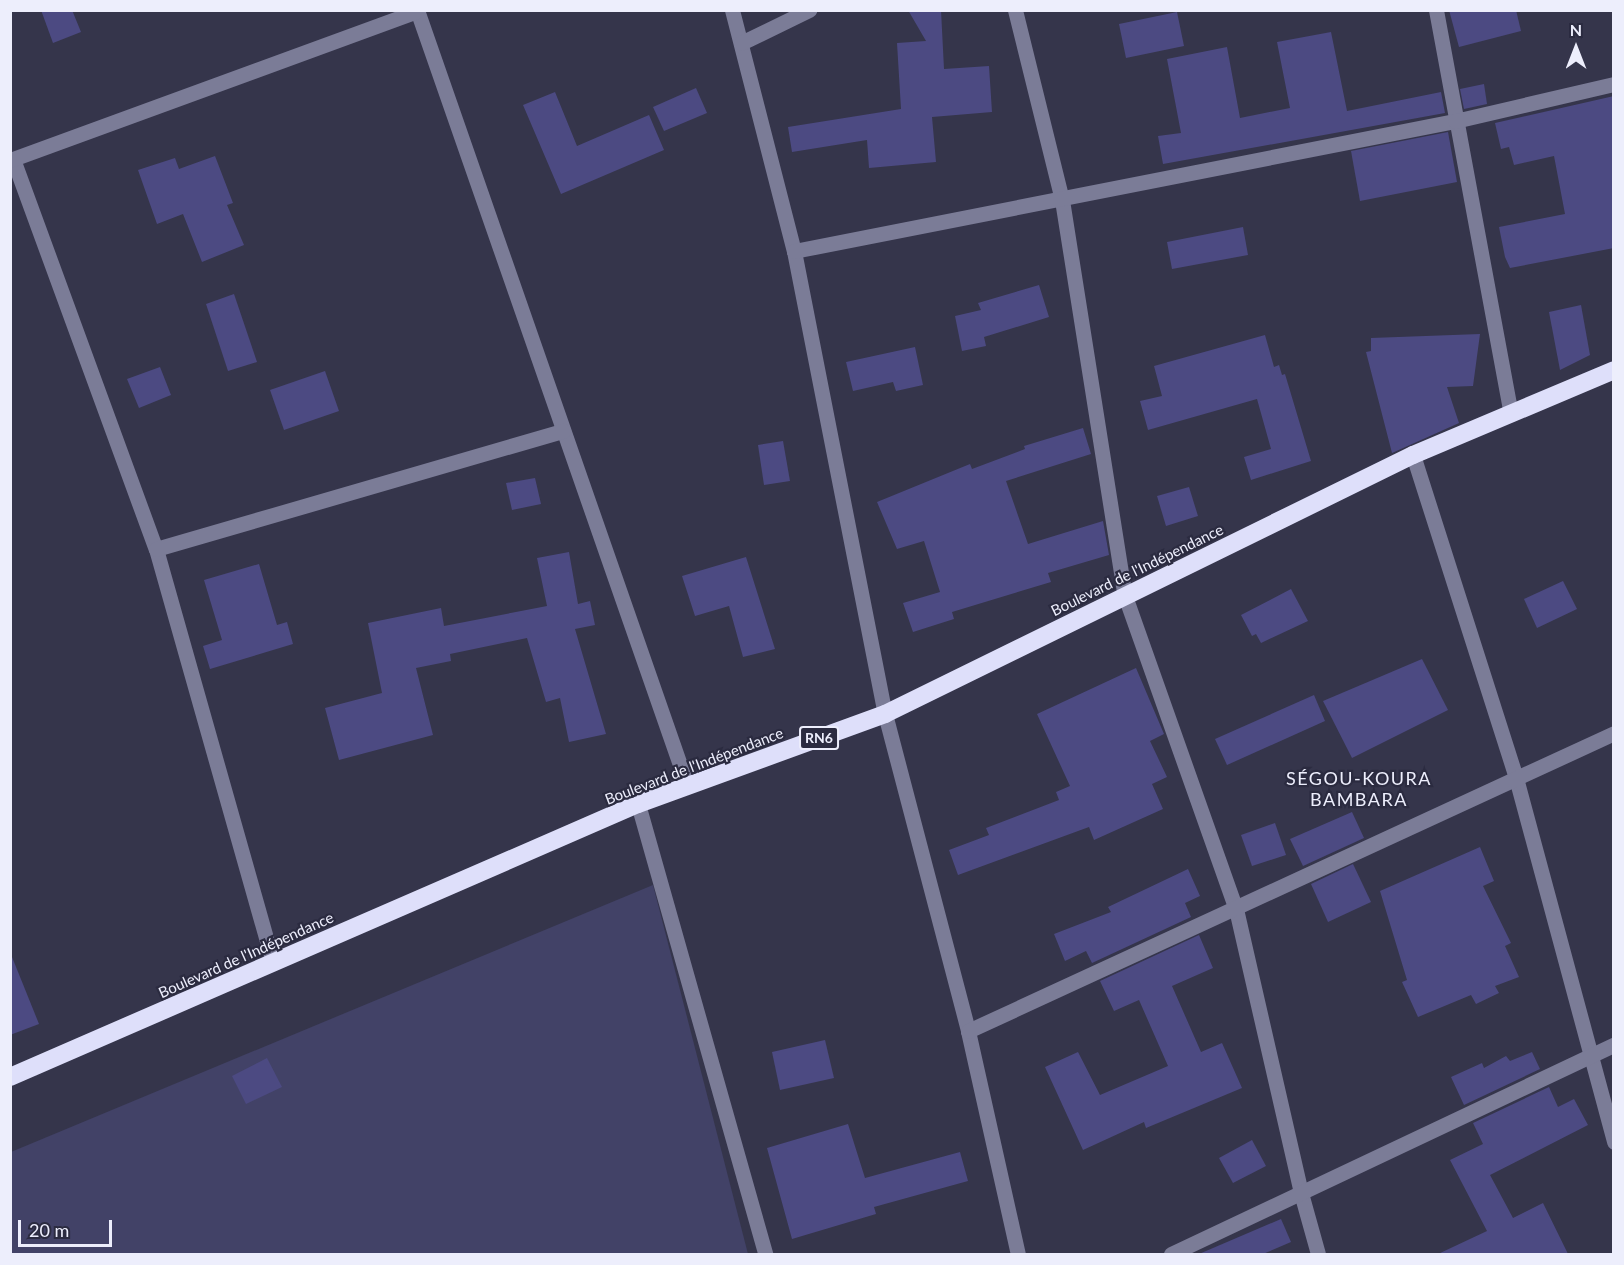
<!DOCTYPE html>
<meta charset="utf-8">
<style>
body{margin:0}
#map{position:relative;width:1624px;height:1265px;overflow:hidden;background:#35354b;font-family:Lato,sans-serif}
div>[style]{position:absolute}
.green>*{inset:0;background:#424267}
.building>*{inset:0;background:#4c4a82}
.minor>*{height:15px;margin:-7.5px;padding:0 7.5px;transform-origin:7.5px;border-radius:7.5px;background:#7b7c97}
.highway>*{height:18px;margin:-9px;padding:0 9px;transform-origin:9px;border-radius:9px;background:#dedffa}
span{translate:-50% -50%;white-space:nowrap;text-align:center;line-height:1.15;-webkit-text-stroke:4.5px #2b2b40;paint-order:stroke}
.shield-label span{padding:2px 4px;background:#2b2b40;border:2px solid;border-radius:4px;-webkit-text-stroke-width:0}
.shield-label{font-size:14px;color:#edeefc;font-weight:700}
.street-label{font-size:15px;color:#edeefc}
.quarter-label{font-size:18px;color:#edeefc;letter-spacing:1.5px}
.frame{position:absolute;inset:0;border:12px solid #edeefc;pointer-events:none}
.north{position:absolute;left:1546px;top:18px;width:60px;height:60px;-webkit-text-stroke:4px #2b2b40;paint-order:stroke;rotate:0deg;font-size:16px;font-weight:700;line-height:24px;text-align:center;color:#edeefc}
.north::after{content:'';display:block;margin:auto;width:21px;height:27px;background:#edeefc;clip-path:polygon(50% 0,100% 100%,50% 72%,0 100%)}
.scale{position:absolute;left:18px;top:1220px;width:94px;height:27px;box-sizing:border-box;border:3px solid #edeefc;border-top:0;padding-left:8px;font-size:18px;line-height:21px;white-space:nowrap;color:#edeefc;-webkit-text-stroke:4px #2b2b40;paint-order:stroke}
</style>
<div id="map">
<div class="green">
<div style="clip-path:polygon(653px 885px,748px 1254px,11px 1254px,11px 1152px)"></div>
</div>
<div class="building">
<div style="clip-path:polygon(41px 10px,72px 10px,81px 32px,53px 43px)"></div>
<div style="clip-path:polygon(908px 10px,941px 10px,944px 69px,989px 66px,992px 112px,932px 117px,936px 162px,869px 168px,867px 140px,792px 152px,788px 127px,901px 109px,897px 43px,926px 41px)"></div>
<div style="clip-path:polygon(1449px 10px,1516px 10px,1521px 31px,1459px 47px)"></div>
<div style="clip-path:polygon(1177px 12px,1184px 46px,1126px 58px,1119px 24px)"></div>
<div style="clip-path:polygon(1331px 32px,1347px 111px,1441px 92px,1445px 113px,1163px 164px,1158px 136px,1181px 133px,1167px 59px,1227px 47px,1240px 118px,1290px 108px,1277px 42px)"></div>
<div style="clip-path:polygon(1484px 84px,1487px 104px,1464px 109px,1460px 89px)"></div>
<div style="clip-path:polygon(696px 88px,707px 113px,664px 131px,653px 107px)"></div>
<div style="clip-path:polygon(555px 92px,577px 146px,649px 115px,664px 150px,561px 194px,523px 105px)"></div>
<div style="clip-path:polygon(1614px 96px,1614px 248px,1510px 268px,1505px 257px,1499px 227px,1565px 214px,1554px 156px,1514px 165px,1509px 147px,1501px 149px,1495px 123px)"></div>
<div style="clip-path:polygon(1448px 132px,1457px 182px,1360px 201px,1351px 151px)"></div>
<div style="clip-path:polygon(215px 156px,233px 203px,227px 205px,244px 245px,202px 262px,183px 214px,157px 224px,138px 170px,175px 158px,179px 169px)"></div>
<div style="clip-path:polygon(1243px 227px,1248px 255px,1172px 269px,1167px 242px)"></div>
<div style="clip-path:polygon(1039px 285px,1049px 317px,984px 337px,986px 346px,962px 351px,955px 316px,981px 310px,978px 303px)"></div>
<div style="clip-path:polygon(234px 294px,257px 362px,228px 371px,206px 304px)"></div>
<div style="clip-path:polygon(1581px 305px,1590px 355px,1560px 370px,1549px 312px)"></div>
<div style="clip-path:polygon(1480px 334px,1473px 386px,1447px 387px,1459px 423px,1392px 453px,1366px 352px,1371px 351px,1371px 338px)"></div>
<div style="clip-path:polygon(1265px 335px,1274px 367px,1279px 365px,1282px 375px,1285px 374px,1311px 461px,1251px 480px,1244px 457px,1271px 449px,1257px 399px,1148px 430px,1140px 401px,1162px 396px,1154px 366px)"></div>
<div style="clip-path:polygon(915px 347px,923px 385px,896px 391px,893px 382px,853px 391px,846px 362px)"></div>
<div style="clip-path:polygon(160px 367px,171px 395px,139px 408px,127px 379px)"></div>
<div style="clip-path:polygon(325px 371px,339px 411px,284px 430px,270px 390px)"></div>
<div style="clip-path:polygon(1083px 428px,1091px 454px,1006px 481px,1028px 544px,1103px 521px,1109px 555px,1048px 573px,1051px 582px,952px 612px,954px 619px,913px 632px,903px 603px,940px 592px,924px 541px,897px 549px,877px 502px,970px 464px,972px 469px,1025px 449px,1024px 446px)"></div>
<div style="clip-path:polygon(783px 441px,790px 481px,764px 485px,758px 445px)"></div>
<div style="clip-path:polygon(535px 478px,541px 504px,512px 510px,506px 483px)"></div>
<div style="clip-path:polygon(1189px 487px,1198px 516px,1166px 526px,1157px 496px)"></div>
<div style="clip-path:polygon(569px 552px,578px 604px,590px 601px,595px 625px,575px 629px,606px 734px,569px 742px,560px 698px,546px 702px,527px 638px,450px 654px,451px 661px,416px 668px,433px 735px,339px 760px,325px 708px,382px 693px,368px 623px,441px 608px,444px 626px,547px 606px,537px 558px)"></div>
<div style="clip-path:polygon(746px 557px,775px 649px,743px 657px,729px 606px,695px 616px,682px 576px)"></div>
<div style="clip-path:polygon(259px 564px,277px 625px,287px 622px,293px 644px,210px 669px,203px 646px,222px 640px,204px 580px)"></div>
<div style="clip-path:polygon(1563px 581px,1577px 609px,1537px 628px,1524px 599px)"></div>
<div style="clip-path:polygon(1291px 589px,1308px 621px,1261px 643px,1256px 634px,1252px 636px,1241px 615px)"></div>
<div style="clip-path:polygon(1422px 659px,1448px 710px,1352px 758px,1323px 701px)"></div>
<div style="clip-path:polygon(1136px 668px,1164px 734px,1150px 741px,1167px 777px,1152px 784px,1163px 809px,1094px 840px,1089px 827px,958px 875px,949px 850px,989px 835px,986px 828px,1059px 800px,1056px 792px,1070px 786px,1037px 714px)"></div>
<div style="clip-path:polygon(1314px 695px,1325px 721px,1227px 765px,1215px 739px)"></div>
<div style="clip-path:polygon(1352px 812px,1364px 838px,1303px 866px,1290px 839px)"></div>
<div style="clip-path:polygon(1275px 823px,1286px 855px,1252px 866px,1241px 835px)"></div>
<div style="clip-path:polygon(1480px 847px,1494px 881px,1483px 886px,1511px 943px,1505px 946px,1519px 977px,1495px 986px,1499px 993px,1476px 1004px,1471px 995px,1418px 1017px,1402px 982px,1407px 980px,1380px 891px)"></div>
<div style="clip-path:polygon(1353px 864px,1371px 902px,1328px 922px,1311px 884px)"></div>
<div style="clip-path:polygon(1188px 869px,1200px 896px,1185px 903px,1191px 917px,1092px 963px,1086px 951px,1065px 961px,1054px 934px,1111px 912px,1108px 907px)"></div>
<div style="clip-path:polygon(1199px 935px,1213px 968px,1172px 986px,1201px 1052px,1222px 1043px,1242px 1088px,1146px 1128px,1144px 1122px,1083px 1150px,1045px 1067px,1078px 1052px,1100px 1095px,1168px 1066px,1139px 1000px,1114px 1011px,1100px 981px)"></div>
<div style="clip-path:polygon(12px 957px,39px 1024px,10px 1035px,10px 958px)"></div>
<div style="clip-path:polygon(825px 1040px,834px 1078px,780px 1090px,772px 1052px)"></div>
<div style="clip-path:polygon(1532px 1052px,1540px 1069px,1464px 1105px,1451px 1077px,1482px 1063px,1484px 1068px,1506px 1056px,1510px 1061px)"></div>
<div style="clip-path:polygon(267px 1058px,282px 1087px,246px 1104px,232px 1076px)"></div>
<div style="clip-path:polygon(1549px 1087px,1558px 1107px,1574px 1099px,1588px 1125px,1490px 1175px,1513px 1218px,1543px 1203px,1568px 1254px,1438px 1254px,1487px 1231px,1450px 1160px,1483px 1144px,1473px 1123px)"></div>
<div style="clip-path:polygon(848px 1124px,865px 1178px,960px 1152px,968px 1181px,874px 1207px,876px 1214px,792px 1239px,767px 1148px)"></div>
<div style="clip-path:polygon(1252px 1140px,1266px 1166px,1233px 1183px,1219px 1158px)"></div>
<div style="clip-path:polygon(1281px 1219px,1291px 1242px,1263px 1254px,1199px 1254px)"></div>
</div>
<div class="minor">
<div style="left:417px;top:10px;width:821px;rotate:70.79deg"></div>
<div style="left:732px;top:10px;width:249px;rotate:75.6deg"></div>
<div style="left:794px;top:251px;width:472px;rotate:78.9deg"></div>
<div style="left:885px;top:714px;width:328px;rotate:75.3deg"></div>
<div style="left:968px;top:1031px;width:229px;rotate:77.4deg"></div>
<div style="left:1015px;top:10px;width:196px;rotate:76.1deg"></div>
<div style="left:1062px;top:200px;width:401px;rotate:81deg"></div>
<div style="left:1125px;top:596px;width:332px;rotate:70.5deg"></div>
<div style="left:1236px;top:909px;width:291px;rotate:77.1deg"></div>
<div style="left:1301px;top:1193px;width:63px;rotate:74.4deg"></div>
<div style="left:1436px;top:10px;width:411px;rotate:79.5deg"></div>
<div style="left:741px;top:43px;width:76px;rotate:-25.9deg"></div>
<div style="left:13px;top:159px;width:415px;rotate:69.9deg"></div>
<div style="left:156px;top:549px;width:430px;rotate:74.2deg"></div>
<div style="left:10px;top:160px;width:433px;rotate:-20.1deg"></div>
<div style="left:794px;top:251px;width:674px;rotate:-11.13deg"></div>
<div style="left:1455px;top:121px;width:163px;rotate:-13.1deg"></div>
<div style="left:1413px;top:455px;width:339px;rotate:72.3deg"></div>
<div style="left:1516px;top:778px;width:377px;rotate:74.9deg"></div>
<div style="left:156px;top:549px;width:424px;rotate:-16.2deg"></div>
<div style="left:638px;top:804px;width:468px;rotate:74.2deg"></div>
<div style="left:968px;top:1031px;width:711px;rotate:-24.76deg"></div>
<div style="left:1171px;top:1254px;width:490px;rotate:-25.3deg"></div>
</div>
<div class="highway">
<div style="left:10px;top:1077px;width:685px;rotate:-23.5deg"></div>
<div style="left:638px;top:804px;width:263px;rotate:-20deg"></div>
<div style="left:885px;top:714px;width:588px;rotate:-26.13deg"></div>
<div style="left:1413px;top:455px;width:218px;rotate:-22.9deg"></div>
</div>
<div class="shield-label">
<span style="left:819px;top:738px">RN6</span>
</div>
<div class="street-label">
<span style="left:1137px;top:570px;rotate:-26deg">Boulevard de l'Indépendance</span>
<span style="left:694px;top:766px;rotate:-21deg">Boulevard de l'Indépendance</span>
<span style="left:246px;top:955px;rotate:-24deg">Boulevard de l'Indépendance</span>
</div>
<div class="quarter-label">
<span style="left:1359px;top:789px">SÉGOU-KOURA<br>BAMBARA</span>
</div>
<div class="frame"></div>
<div class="north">N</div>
<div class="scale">20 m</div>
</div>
